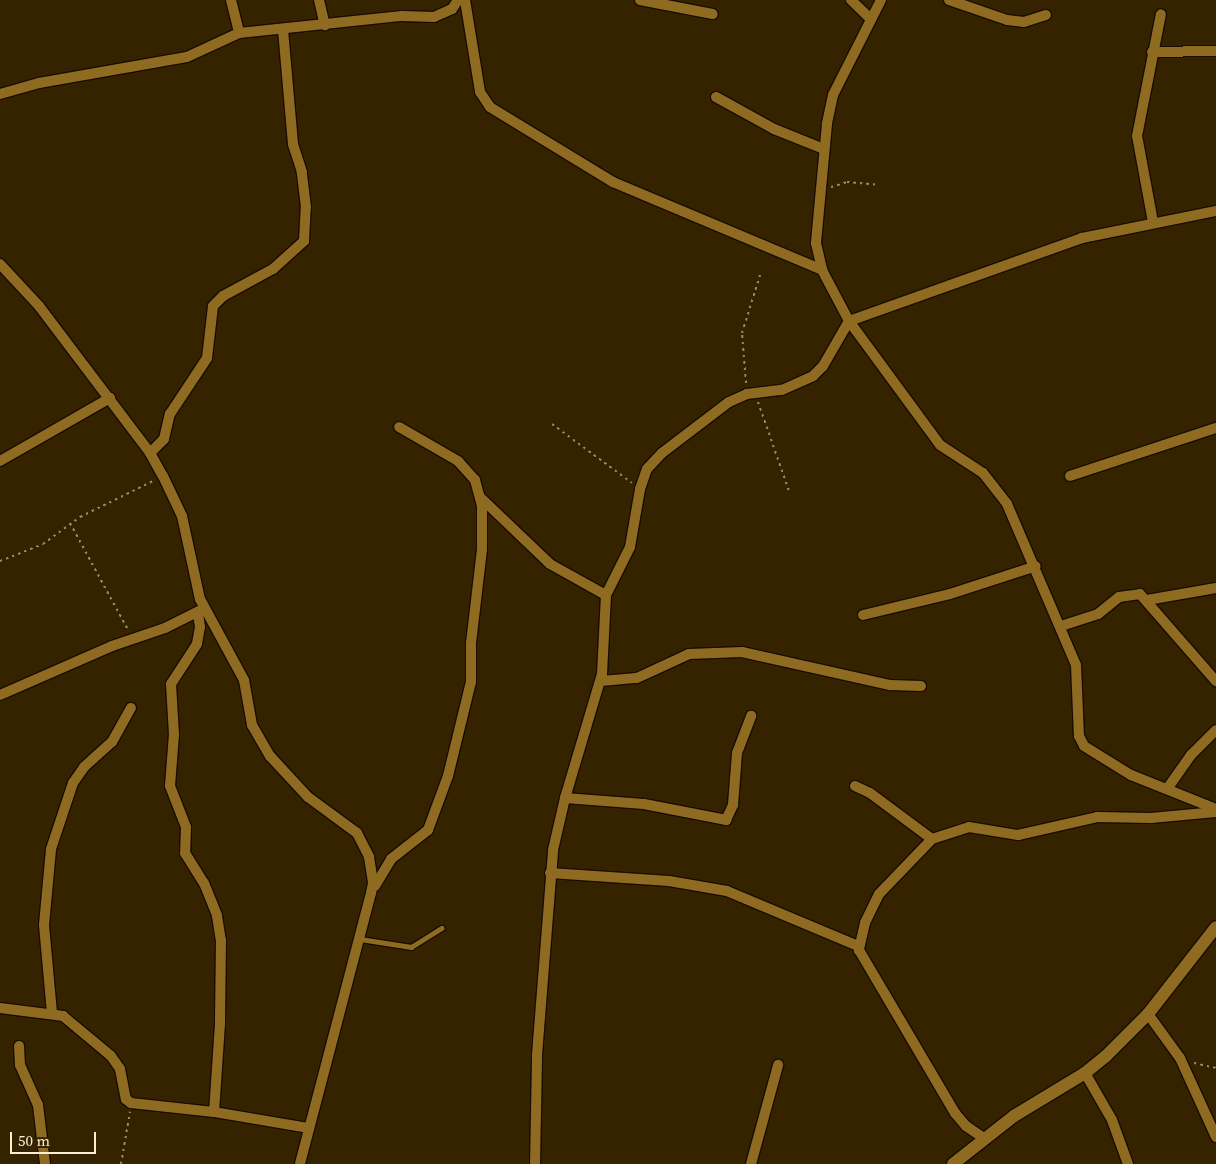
<!DOCTYPE html>
<style>
body{margin:0}
#map{position:relative;width:1216px;height:1164px;overflow:hidden;background:#352300;font-family:"Source Serif 4",serif}
div>[style]{position:absolute}
.path>*{height:2px;margin-top:-1px;transform-origin:0;background:repeating-linear-gradient(90deg,#9a8a6a 0 2.5px,transparent 0 6.5px)}
.roads{filter:drop-shadow(1px 0 #180d00) drop-shadow(-1px 0 #180d00) drop-shadow(0 1px #180d00) drop-shadow(0 -1px #180d00)}
.service>*{height:5px;margin:-2.5px;padding:0 2.5px;transform-origin:2.5px;border-radius:2.5px;background:#8f6b22}
.minor>*{height:10px;margin:-5px;padding:0 5px;transform-origin:5px;border-radius:5px;background:#8f6b22}
.tertiary>*{height:12px;margin:-6px;padding:0 6px;transform-origin:6px;border-radius:6px;background:#8f6b22}
span{translate:-50% -50%;white-space:nowrap;text-align:center;line-height:1.15;-webkit-text-stroke:5px #352300;paint-order:stroke}
.scale{position:absolute;left:10px;top:1132px;width:86px;height:22px;box-sizing:border-box;border:2px solid #fcedd1;border-top:0;padding-left:6px;font-size:15px;line-height:18px;white-space:nowrap;color:#fcedd1;-webkit-text-stroke:4px #352300;paint-order:stroke}
</style>
<div id="map">
<div class="path">
<div style="left:831px;top:187px;width:17px;rotate:-17deg"></div>
<div style="left:847px;top:182px;width:32px;rotate:5deg"></div>
<div style="left:746px;top:383px;width:50px;rotate:-94.6deg"></div>
<div style="left:742px;top:333px;width:64px;rotate:-72.7deg"></div>
<div style="left:758px;top:402px;width:97px;rotate:70.8deg"></div>
<div style="left:552px;top:424px;width:99px;rotate:36.4deg"></div>
<div style="left:70px;top:523px;width:122px;rotate:61.5deg"></div>
<div style="left:0;top:561px;width:46px;rotate:-21.6deg"></div>
<div style="left:43px;top:544px;width:46px;rotate:-36.1deg"></div>
<div style="left:80px;top:517px;width:84px;rotate:-26.3deg"></div>
<div style="left:1194px;top:1063px;width:23px;rotate:13deg"></div>
<div style="left:121px;top:1164px;width:53px;rotate:-80.2deg"></div>
</div>
<div class="roads">
<div class="service">
<div style="left:360px;top:939px;width:52px;rotate:8.9deg"></div>
<div style="left:411px;top:947px;width:36px;rotate:-32deg"></div>
</div>
<div class="minor">
<div style="left:231px;top:0;width:34px;rotate:76deg"></div>
<div style="left:319px;top:0;width:26px;rotate:77deg"></div>
<div style="left:465px;top:0;width:93px;rotate:80.7deg"></div>
<div style="left:480px;top:92px;width:18px;rotate:56deg"></div>
<div style="left:490px;top:107px;width:144px;rotate:31.4deg"></div>
<div style="left:613px;top:182px;width:227px;rotate:22.8deg"></div>
<div style="left:640px;top:0;width:74px;rotate:10.9deg"></div>
<div style="left:851px;top:0;width:28px;rotate:44deg"></div>
<div style="left:881px;top:0;width:106px;rotate:116.8deg"></div>
<div style="left:833px;top:95px;width:30px;rotate:102deg"></div>
<div style="left:827px;top:124px;width:120px;rotate:95.3deg"></div>
<div style="left:816px;top:243px;width:28px;rotate:77deg"></div>
<div style="left:822px;top:270px;width:58px;rotate:62.1deg"></div>
<div style="left:849px;top:321px;width:154px;rotate:53.7deg"></div>
<div style="left:940px;top:445px;width:51px;rotate:33.1deg"></div>
<div style="left:983px;top:473px;width:39px;rotate:52deg"></div>
<div style="left:1007px;top:504px;width:175px;rotate:66.8deg"></div>
<div style="left:1076px;top:665px;width:71px;rotate:87.6deg"></div>
<div style="left:1079px;top:736px;width:11px;rotate:63deg"></div>
<div style="left:1084px;top:746px;width:55px;rotate:31.7deg"></div>
<div style="left:1131px;top:775px;width:92px;rotate:21.8deg"></div>
<div style="left:949px;top:0;width:61px;rotate:19deg"></div>
<div style="left:1007px;top:20px;width:17px;rotate:7deg"></div>
<div style="left:1024px;top:22px;width:23px;rotate:-18deg"></div>
<div style="left:1152px;top:52px;width:64px;rotate:-0.9deg"></div>
<div style="left:0;top:94px;width:41px;rotate:-15.8deg"></div>
<div style="left:39px;top:83px;width:150px;rotate:-10deg"></div>
<div style="left:187px;top:57px;width:57px;rotate:-24.8deg"></div>
<div style="left:239px;top:33px;width:164px;rotate:-6deg"></div>
<div style="left:402px;top:16px;width:32px;rotate:2deg"></div>
<div style="left:434px;top:17px;width:20px;rotate:-24deg"></div>
<div style="left:452px;top:9px;width:11px;rotate:-56deg"></div>
<div style="left:716px;top:97px;width:66px;rotate:28.9deg"></div>
<div style="left:774px;top:129px;width:54px;rotate:21.8deg"></div>
<div style="left:1153px;top:222px;width:87px;rotate:-100.5deg"></div>
<div style="left:1137px;top:136px;width:124px;rotate:-78.9deg"></div>
<div style="left:0;top:264px;width:57px;rotate:47.1deg"></div>
<div style="left:39px;top:306px;width:184px;rotate:52.9deg"></div>
<div style="left:150px;top:453px;width:26px;rotate:61deg"></div>
<div style="left:163px;top:476px;width:44px;rotate:64.6deg"></div>
<div style="left:182px;top:516px;width:85px;rotate:77.8deg"></div>
<div style="left:200px;top:599px;width:92px;rotate:61.5deg"></div>
<div style="left:244px;top:680px;width:46px;rotate:79.9deg"></div>
<div style="left:252px;top:725px;width:36px;rotate:60deg"></div>
<div style="left:270px;top:756px;width:56px;rotate:47.2deg"></div>
<div style="left:308px;top:797px;width:61px;rotate:36.3deg"></div>
<div style="left:357px;top:833px;width:27px;rotate:63deg"></div>
<div style="left:369px;top:857px;width:26px;rotate:81deg"></div>
<div style="left:373px;top:883px;width:10px;rotate:101deg"></div>
<div style="left:371px;top:893px;width:280px;rotate:104.7deg"></div>
<div style="left:150px;top:453px;width:20px;rotate:-45deg"></div>
<div style="left:164px;top:439px;width:26px;rotate:-77deg"></div>
<div style="left:170px;top:414px;width:67px;rotate:-56.5deg"></div>
<div style="left:207px;top:358px;width:52px;rotate:-83.4deg"></div>
<div style="left:213px;top:306px;width:14px;rotate:-45deg"></div>
<div style="left:223px;top:296px;width:57px;rotate:-28.4deg"></div>
<div style="left:273px;top:269px;width:42px;rotate:-42.1deg"></div>
<div style="left:304px;top:241px;width:34px;rotate:-87deg"></div>
<div style="left:306px;top:207px;width:35px;rotate:-97deg"></div>
<div style="left:302px;top:172px;width:29px;rotate:-108deg"></div>
<div style="left:293px;top:144px;width:114px;rotate:-95deg"></div>
<div style="left:0;top:461px;width:127px;rotate:-29.8deg"></div>
<div style="left:1070px;top:476px;width:154px;rotate:-18.2deg"></div>
<div style="left:481px;top:498px;width:95px;rotate:43.7deg"></div>
<div style="left:550px;top:564px;width:64px;rotate:29deg"></div>
<div style="left:1147px;top:600px;width:70px;rotate:-9.9deg"></div>
<div style="left:198px;top:613px;width:14px;rotate:82deg"></div>
<div style="left:200px;top:627px;width:17px;rotate:100deg"></div>
<div style="left:197px;top:644px;width:48px;rotate:123deg"></div>
<div style="left:171px;top:684px;width:50px;rotate:86.6deg"></div>
<div style="left:174px;top:734px;width:52px;rotate:94.4deg"></div>
<div style="left:170px;top:786px;width:44px;rotate:68.7deg"></div>
<div style="left:186px;top:827px;width:26px;rotate:92deg"></div>
<div style="left:185px;top:853px;width:36px;rotate:58deg"></div>
<div style="left:204px;top:883px;width:35px;rotate:68deg"></div>
<div style="left:217px;top:916px;width:24px;rotate:81deg"></div>
<div style="left:221px;top:940px;width:84px;rotate:90.7deg"></div>
<div style="left:220px;top:1024px;width:88px;rotate:93.9deg"></div>
<div style="left:863px;top:615px;width:89px;rotate:-13.6deg"></div>
<div style="left:950px;top:594px;width:90px;rotate:-18deg"></div>
<div style="left:1061px;top:626px;width:39px;rotate:-18deg"></div>
<div style="left:1098px;top:614px;width:27px;rotate:-39deg"></div>
<div style="left:1119px;top:597px;width:21px;rotate:-8deg"></div>
<div style="left:1140px;top:594px;width:116px;rotate:48.9deg"></div>
<div style="left:601px;top:681px;width:36px;rotate:-5deg"></div>
<div style="left:637px;top:678px;width:57px;rotate:-24.8deg"></div>
<div style="left:689px;top:654px;width:53px;rotate:-2.2deg"></div>
<div style="left:742px;top:652px;width:152px;rotate:12.6deg"></div>
<div style="left:890px;top:685px;width:31px;rotate:2deg"></div>
<div style="left:0;top:695px;width:122px;rotate:-23.6deg"></div>
<div style="left:112px;top:646px;width:56px;rotate:-18.8deg"></div>
<div style="left:165px;top:628px;width:42px;rotate:-26.6deg"></div>
<div style="left:855px;top:786px;width:17px;rotate:25deg"></div>
<div style="left:870px;top:793px;width:77px;rotate:36.6deg"></div>
<div style="left:932px;top:839px;width:39px;rotate:-18deg"></div>
<div style="left:969px;top:827px;width:50px;rotate:9.3deg"></div>
<div style="left:1018px;top:835px;width:81px;rotate:-12.8deg"></div>
<div style="left:1097px;top:817px;width:54px;rotate:1.1deg"></div>
<div style="left:1151px;top:818px;width:65px;rotate:-5.3deg"></div>
<div style="left:1167px;top:789px;width:42px;rotate:-54.8deg"></div>
<div style="left:1191px;top:755px;width:35px;rotate:-45deg"></div>
<div style="left:565px;top:798px;width:79px;rotate:4.3deg"></div>
<div style="left:644px;top:804px;width:84px;rotate:11deg"></div>
<div style="left:726px;top:820px;width:17px;rotate:-65deg"></div>
<div style="left:733px;top:805px;width:52px;rotate:-85.6deg"></div>
<div style="left:737px;top:753px;width:40px;rotate:-69deg"></div>
<div style="left:932px;top:839px;width:76px;rotate:133.9deg"></div>
<div style="left:879px;top:894px;width:32px;rotate:116deg"></div>
<div style="left:865px;top:923px;width:28px;rotate:103deg"></div>
<div style="left:859px;top:950px;width:189px;rotate:59.5deg"></div>
<div style="left:955px;top:1113px;width:17px;rotate:50deg"></div>
<div style="left:966px;top:1126px;width:22px;rotate:34deg"></div>
<div style="left:550px;top:873px;width:119px;rotate:3.8deg"></div>
<div style="left:669px;top:881px;width:59px;rotate:9.8deg"></div>
<div style="left:727px;top:891px;width:142px;rotate:22.8deg"></div>
<div style="left:375px;top:886px;width:31px;rotate:-59deg"></div>
<div style="left:391px;top:859px;width:47px;rotate:-38.1deg"></div>
<div style="left:428px;top:830px;width:58px;rotate:-69.7deg"></div>
<div style="left:448px;top:776px;width:97px;rotate:-76.3deg"></div>
<div style="left:471px;top:682px;width:39px;rotate:-90deg"></div>
<div style="left:471px;top:643px;width:95px;rotate:-83.3deg"></div>
<div style="left:482px;top:549px;width:43px;rotate:-90deg"></div>
<div style="left:482px;top:506px;width:27px;rotate:-105deg"></div>
<div style="left:475px;top:480px;width:25px;rotate:-132deg"></div>
<div style="left:458px;top:461px;width:68px;rotate:-150deg"></div>
<div style="left:0;top:1008px;width:64px;rotate:7.2deg"></div>
<div style="left:63px;top:1016px;width:62px;rotate:39.8deg"></div>
<div style="left:111px;top:1056px;width:16px;rotate:55deg"></div>
<div style="left:120px;top:1069px;width:31px;rotate:79deg"></div>
<div style="left:126px;top:1099px;width:6px;rotate:39deg"></div>
<div style="left:131px;top:1103px;width:83px;rotate:6.2deg"></div>
<div style="left:214px;top:1112px;width:96px;rotate:9.6deg"></div>
<div style="left:52px;top:1013px;width:88px;rotate:-95.2deg"></div>
<div style="left:44px;top:925px;width:76px;rotate:-84.7deg"></div>
<div style="left:51px;top:849px;width:70px;rotate:-71.6deg"></div>
<div style="left:73px;top:783px;width:19px;rotate:-55deg"></div>
<div style="left:84px;top:767px;width:38px;rotate:-42deg"></div>
<div style="left:112px;top:742px;width:39px;rotate:-61deg"></div>
<div style="left:1148px;top:1014px;width:54px;rotate:54deg"></div>
<div style="left:1180px;top:1058px;width:87px;rotate:65.5deg"></div>
<div style="left:19px;top:1046px;width:19px;rotate:87deg"></div>
<div style="left:20px;top:1065px;width:44px;rotate:65.8deg"></div>
<div style="left:38px;top:1105px;width:59px;rotate:83.2deg"></div>
<div style="left:1085px;top:1073px;width:54px;rotate:60.1deg"></div>
<div style="left:1112px;top:1120px;width:47px;rotate:70deg"></div>
<div style="left:535px;top:1164px;width:109px;rotate:-88.9deg"></div>
<div style="left:537px;top:1055px;width:206px;rotate:-85.5deg"></div>
<div style="left:553px;top:850px;width:53px;rotate:-77deg"></div>
<div style="left:565px;top:798px;width:129px;rotate:-73.4deg"></div>
<div style="left:602px;top:674px;width:79px;rotate:-87.1deg"></div>
<div style="left:606px;top:595px;width:54px;rotate:-63.4deg"></div>
<div style="left:630px;top:547px;width:59px;rotate:-80.2deg"></div>
<div style="left:640px;top:489px;width:21px;rotate:-71deg"></div>
<div style="left:647px;top:469px;width:22px;rotate:-47deg"></div>
<div style="left:662px;top:453px;width:84px;rotate:-37.3deg"></div>
<div style="left:729px;top:402px;width:20px;rotate:-24deg"></div>
<div style="left:747px;top:394px;width:35px;rotate:-7deg"></div>
<div style="left:782px;top:390px;width:34px;rotate:-24deg"></div>
<div style="left:813px;top:376px;width:14px;rotate:-45deg"></div>
<div style="left:823px;top:366px;width:52px;rotate:-60deg"></div>
<div style="left:849px;top:321px;width:247px;rotate:-19.6deg"></div>
<div style="left:1082px;top:238px;width:137px;rotate:-11.4deg"></div>
<div style="left:751px;top:1164px;width:103px;rotate:-74.7deg"></div>
</div>
<div class="tertiary">
<div style="left:953px;top:1164px;width:78px;rotate:-38.2deg"></div>
<div style="left:1014px;top:1116px;width:83px;rotate:-31.2deg"></div>
<div style="left:1085px;top:1073px;width:27px;rotate:-39deg"></div>
<div style="left:1106px;top:1056px;width:59px;rotate:-45deg"></div>
<div style="left:1148px;top:1014px;width:110px;rotate:-52deg"></div>
</div>
</div>
<div class="scale">50 m</div>
</div>
